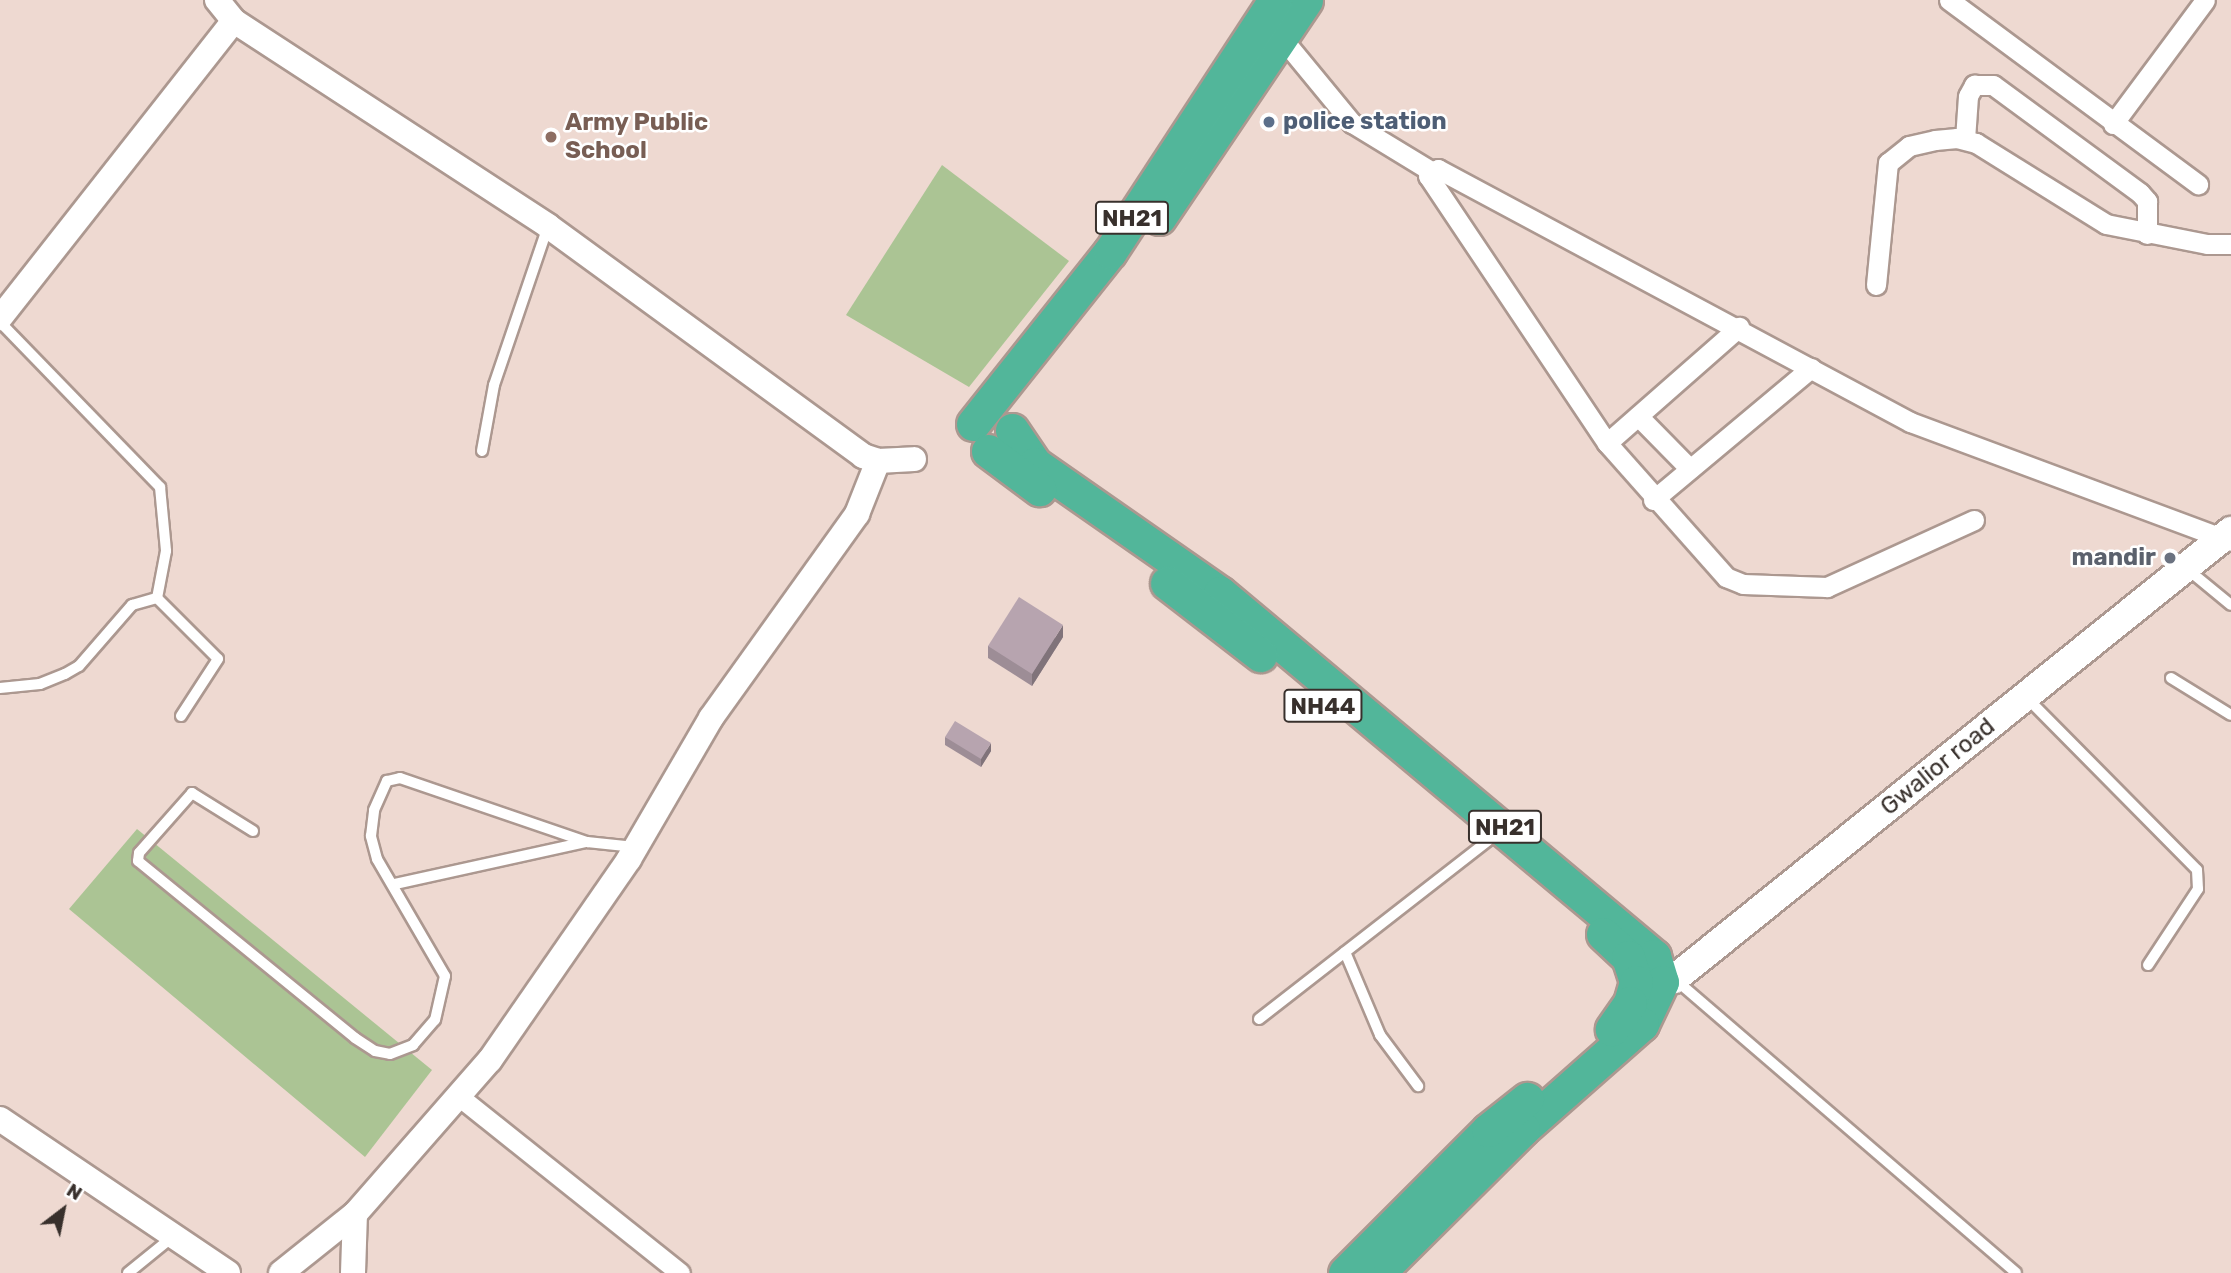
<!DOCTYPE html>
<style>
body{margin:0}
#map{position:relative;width:2231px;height:1273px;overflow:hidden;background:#eed9d1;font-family:Rubik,sans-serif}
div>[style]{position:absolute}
.green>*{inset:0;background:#abc494}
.roads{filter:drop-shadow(2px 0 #ac9890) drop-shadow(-2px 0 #ac9890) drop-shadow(0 2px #ac9890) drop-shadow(0 -2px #ac9890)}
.service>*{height:10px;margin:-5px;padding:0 5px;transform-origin:5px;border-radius:5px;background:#fff}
.minor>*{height:19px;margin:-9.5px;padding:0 9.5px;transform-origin:9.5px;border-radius:9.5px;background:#fff}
.tertiary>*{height:24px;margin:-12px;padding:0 12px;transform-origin:12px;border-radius:12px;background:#fff}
.secondary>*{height:28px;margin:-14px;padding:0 14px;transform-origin:14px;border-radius:14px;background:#fff}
.trunk>*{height:33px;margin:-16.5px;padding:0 16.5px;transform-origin:16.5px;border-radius:16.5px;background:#52b69a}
.wall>*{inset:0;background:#9d8d96}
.shaded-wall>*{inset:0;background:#80737a}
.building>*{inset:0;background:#b7a4af}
.dots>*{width:19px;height:19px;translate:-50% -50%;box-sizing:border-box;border:4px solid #fff;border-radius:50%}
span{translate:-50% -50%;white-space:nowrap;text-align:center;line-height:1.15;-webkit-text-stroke:5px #fff;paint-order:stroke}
.shield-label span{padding:2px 5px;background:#fff;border:2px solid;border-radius:5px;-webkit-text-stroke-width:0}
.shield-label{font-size:23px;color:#38302c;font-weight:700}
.service-label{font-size:24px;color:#4e5e75;font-weight:700}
.left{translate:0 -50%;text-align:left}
.education-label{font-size:24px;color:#785e54;font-weight:700}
.worship-label{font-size:24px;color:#5b616d;font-weight:700}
.right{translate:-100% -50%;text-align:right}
.street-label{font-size:24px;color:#38302c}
.north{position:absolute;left:28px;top:1175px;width:70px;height:70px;-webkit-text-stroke:5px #fff;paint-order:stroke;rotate:32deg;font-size:19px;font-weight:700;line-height:28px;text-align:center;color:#38302c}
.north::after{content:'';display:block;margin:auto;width:24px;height:32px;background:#38302c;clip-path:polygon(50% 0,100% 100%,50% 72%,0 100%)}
</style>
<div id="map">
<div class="green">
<div style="clip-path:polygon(942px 165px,1069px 261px,969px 387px,846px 315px)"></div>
<div style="clip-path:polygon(137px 829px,432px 1070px,365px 1157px,69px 909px)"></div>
</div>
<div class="roads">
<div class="service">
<div style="left:0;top:322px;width:230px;rotate:45.9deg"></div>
<div style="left:160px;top:487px;width:64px;rotate:84.6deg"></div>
<div style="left:166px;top:551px;width:48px;rotate:100.8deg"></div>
<div style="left:157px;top:598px;width:86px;rotate:45deg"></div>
<div style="left:218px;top:659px;width:68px;rotate:123deg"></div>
<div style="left:482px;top:451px;width:67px;rotate:-79.7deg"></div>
<div style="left:494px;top:385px;width:168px;rotate:-71.2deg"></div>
<div style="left:2186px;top:568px;width:58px;rotate:39.4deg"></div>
<div style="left:2171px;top:678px;width:70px;rotate:31.7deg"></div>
<div style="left:0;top:688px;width:40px;rotate:-5.7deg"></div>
<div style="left:40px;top:684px;width:27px;rotate:-22deg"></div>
<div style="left:65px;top:674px;width:16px;rotate:-30deg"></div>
<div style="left:79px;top:666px;width:81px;rotate:-49deg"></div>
<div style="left:132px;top:605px;width:26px;rotate:-16deg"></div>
<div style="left:2026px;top:697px;width:243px;rotate:45.3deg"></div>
<div style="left:2197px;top:870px;width:19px;rotate:87deg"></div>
<div style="left:2198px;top:889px;width:91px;rotate:123.3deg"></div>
<div style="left:253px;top:831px;width:72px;rotate:-148.1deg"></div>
<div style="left:192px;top:793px;width:80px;rotate:131.5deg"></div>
<div style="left:139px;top:853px;width:8px;rotate:97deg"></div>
<div style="left:138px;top:861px;width:280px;rotate:39.2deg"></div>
<div style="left:355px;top:1038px;width:24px;rotate:33deg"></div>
<div style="left:375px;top:1051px;width:15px;rotate:11deg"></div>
<div style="left:390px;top:1054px;width:25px;rotate:-21deg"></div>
<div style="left:413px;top:1045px;width:33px;rotate:-49deg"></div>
<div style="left:435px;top:1020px;width:45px;rotate:-77.2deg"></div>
<div style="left:445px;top:976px;width:135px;rotate:-120.2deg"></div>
<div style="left:377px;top:859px;width:24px;rotate:-105deg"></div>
<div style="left:371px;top:836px;width:26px;rotate:-83deg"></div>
<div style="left:374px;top:810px;width:32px;rotate:-66deg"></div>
<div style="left:387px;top:781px;width:13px;rotate:-13deg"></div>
<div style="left:400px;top:778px;width:198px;rotate:18.9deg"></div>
<div style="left:587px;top:842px;width:48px;rotate:5.9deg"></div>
<div style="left:395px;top:884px;width:196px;rotate:-12.4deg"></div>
<div style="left:1345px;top:952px;width:90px;rotate:67.1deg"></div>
<div style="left:1380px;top:1035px;width:64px;rotate:53.3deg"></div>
<div style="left:1677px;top:981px;width:447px;rotate:40.7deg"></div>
<div style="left:1259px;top:1019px;width:290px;rotate:-37.9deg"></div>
<div style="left:128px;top:1273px;width:55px;rotate:-39.1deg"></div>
</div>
<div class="minor">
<div style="left:1949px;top:0;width:310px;rotate:36.5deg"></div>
<div style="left:1281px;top:37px;width:112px;rotate:50.5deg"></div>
<div style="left:1352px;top:123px;width:92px;rotate:31.3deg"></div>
<div style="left:2113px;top:124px;width:154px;rotate:-53.4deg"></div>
<div style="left:1965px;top:139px;width:43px;rotate:-86deg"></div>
<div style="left:1968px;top:96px;width:13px;rotate:-61deg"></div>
<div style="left:1974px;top:85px;width:19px"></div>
<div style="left:1993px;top:85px;width:182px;rotate:36.3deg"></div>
<div style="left:2140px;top:193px;width:11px;rotate:49deg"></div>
<div style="left:2147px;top:201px;width:33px;rotate:90deg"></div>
<div style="left:1876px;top:285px;width:123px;rotate:-84.4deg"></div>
<div style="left:1888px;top:163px;width:27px;rotate:-39deg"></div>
<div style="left:1909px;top:146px;width:27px;rotate:-13deg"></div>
<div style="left:1935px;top:140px;width:22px;rotate:-5deg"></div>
<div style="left:1957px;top:138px;width:20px;rotate:15deg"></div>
<div style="left:1976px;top:143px;width:153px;rotate:31.9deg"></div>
<div style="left:2106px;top:224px;width:103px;rotate:11.2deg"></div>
<div style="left:2207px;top:244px;width:24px"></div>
<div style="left:1638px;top:416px;width:74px;rotate:45.5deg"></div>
<div style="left:1607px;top:443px;width:176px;rotate:-41.3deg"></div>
<div style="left:1653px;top:500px;width:206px;rotate:-39.9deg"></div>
<div style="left:1974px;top:520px;width:162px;rotate:155.5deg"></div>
<div style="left:1827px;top:587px;width:84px;rotate:-178deg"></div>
<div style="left:1743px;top:584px;width:18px;rotate:-158deg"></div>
<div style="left:1726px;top:577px;width:179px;rotate:-131.6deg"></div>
<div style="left:1607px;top:443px;width:321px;rotate:-123.8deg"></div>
<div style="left:1428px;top:176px;width:12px;rotate:-35deg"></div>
<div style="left:1438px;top:169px;width:536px;rotate:28.19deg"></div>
<div style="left:1910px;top:422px;width:341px;rotate:20.4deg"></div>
<div style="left:461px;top:1098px;width:280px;rotate:38.6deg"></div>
</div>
<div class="tertiary">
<div style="left:217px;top:0;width:27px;rotate:51deg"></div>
<div style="left:234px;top:21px;width:375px;rotate:33.1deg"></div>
<div style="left:548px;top:226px;width:390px;rotate:36.1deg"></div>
<div style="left:863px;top:456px;width:16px;rotate:18deg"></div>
<div style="left:878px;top:461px;width:36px;rotate:-3deg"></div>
<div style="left:0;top:318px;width:378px;rotate:-51.8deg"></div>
<div style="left:0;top:1119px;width:275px;rotate:34deg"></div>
<div style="left:281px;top:1273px;width:95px;rotate:-38.6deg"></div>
<div style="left:355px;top:1214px;width:205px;rotate:-48.8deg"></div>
<div style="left:490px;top:1060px;width:244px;rotate:-55.3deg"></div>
<div style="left:629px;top:859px;width:163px;rotate:-59.8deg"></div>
<div style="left:711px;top:718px;width:251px;rotate:-54.4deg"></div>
<div style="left:857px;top:514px;width:57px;rotate:-68.4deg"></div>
<div style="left:353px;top:1273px;width:59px;rotate:-88.1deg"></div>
</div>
<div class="secondary">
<div style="left:1643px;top:982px;width:31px;rotate:-6deg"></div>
<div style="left:1674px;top:979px;width:715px;rotate:-38.81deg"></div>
</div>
<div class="trunk">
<div style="left:1159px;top:218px;width:263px;rotate:-56deg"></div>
<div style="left:973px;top:424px;width:220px;rotate:-51.5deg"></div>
<div style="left:1110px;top:252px;width:301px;rotate:-56.8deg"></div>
<div style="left:1012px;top:430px;width:41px;rotate:55.9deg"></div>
<div style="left:1035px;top:464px;width:226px;rotate:34.9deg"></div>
<div style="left:1220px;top:593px;width:566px;rotate:39.91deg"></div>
<div style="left:1654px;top:956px;width:27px;rotate:73deg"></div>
<div style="left:1662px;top:982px;width:47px;rotate:115.5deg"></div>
<div style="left:1642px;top:1024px;width:159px;rotate:138.6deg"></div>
<div style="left:1523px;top:1129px;width:204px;rotate:135.2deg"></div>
<div style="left:988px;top:451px;width:64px;rotate:36.7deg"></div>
<div style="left:1167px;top:583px;width:118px;rotate:37.7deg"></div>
<div style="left:1603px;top:934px;width:34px;rotate:43deg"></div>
<div style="left:1628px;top:957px;width:26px;rotate:72deg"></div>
<div style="left:1636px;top:982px;width:22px;rotate:106deg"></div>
<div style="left:1630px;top:1003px;width:32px;rotate:125deg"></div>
<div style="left:1345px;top:1273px;width:202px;rotate:-45deg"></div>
<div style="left:1488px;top:1130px;width:50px;rotate:-38.5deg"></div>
</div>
</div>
<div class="wall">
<div style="clip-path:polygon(1063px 637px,1032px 686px,988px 658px,988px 646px)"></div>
<div style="clip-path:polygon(945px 737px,991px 751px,981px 767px,945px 745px)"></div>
</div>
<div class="shaded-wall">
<div style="clip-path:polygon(1063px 625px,1063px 637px,1032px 686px,1032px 674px)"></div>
<div style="clip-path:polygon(991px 743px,991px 751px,981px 767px,981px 759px)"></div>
</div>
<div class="building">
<div style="clip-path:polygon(1019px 597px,1063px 625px,1032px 674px,988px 646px)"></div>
<div style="clip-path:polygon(955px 721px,991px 743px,981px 759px,945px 737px)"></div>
</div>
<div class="dots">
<div style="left:1269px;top:122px;background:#5c6f8a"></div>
<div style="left:551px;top:137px;background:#8d6e63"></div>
<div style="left:2170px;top:558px;background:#6b7280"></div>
</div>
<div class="shield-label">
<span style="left:1132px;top:218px">NH21</span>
<span style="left:1323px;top:706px">NH44</span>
<span style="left:1505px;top:827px">NH21</span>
</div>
<div class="service-label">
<span class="left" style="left:1283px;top:122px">police station</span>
</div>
<div class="education-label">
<span class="left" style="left:565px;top:137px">Army Public<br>School</span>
</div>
<div class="worship-label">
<span class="right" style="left:2156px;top:558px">mandir</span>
</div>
<div class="street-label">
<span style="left:1938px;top:767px;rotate:-39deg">Gwalior road</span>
</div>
<div class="north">N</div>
</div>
